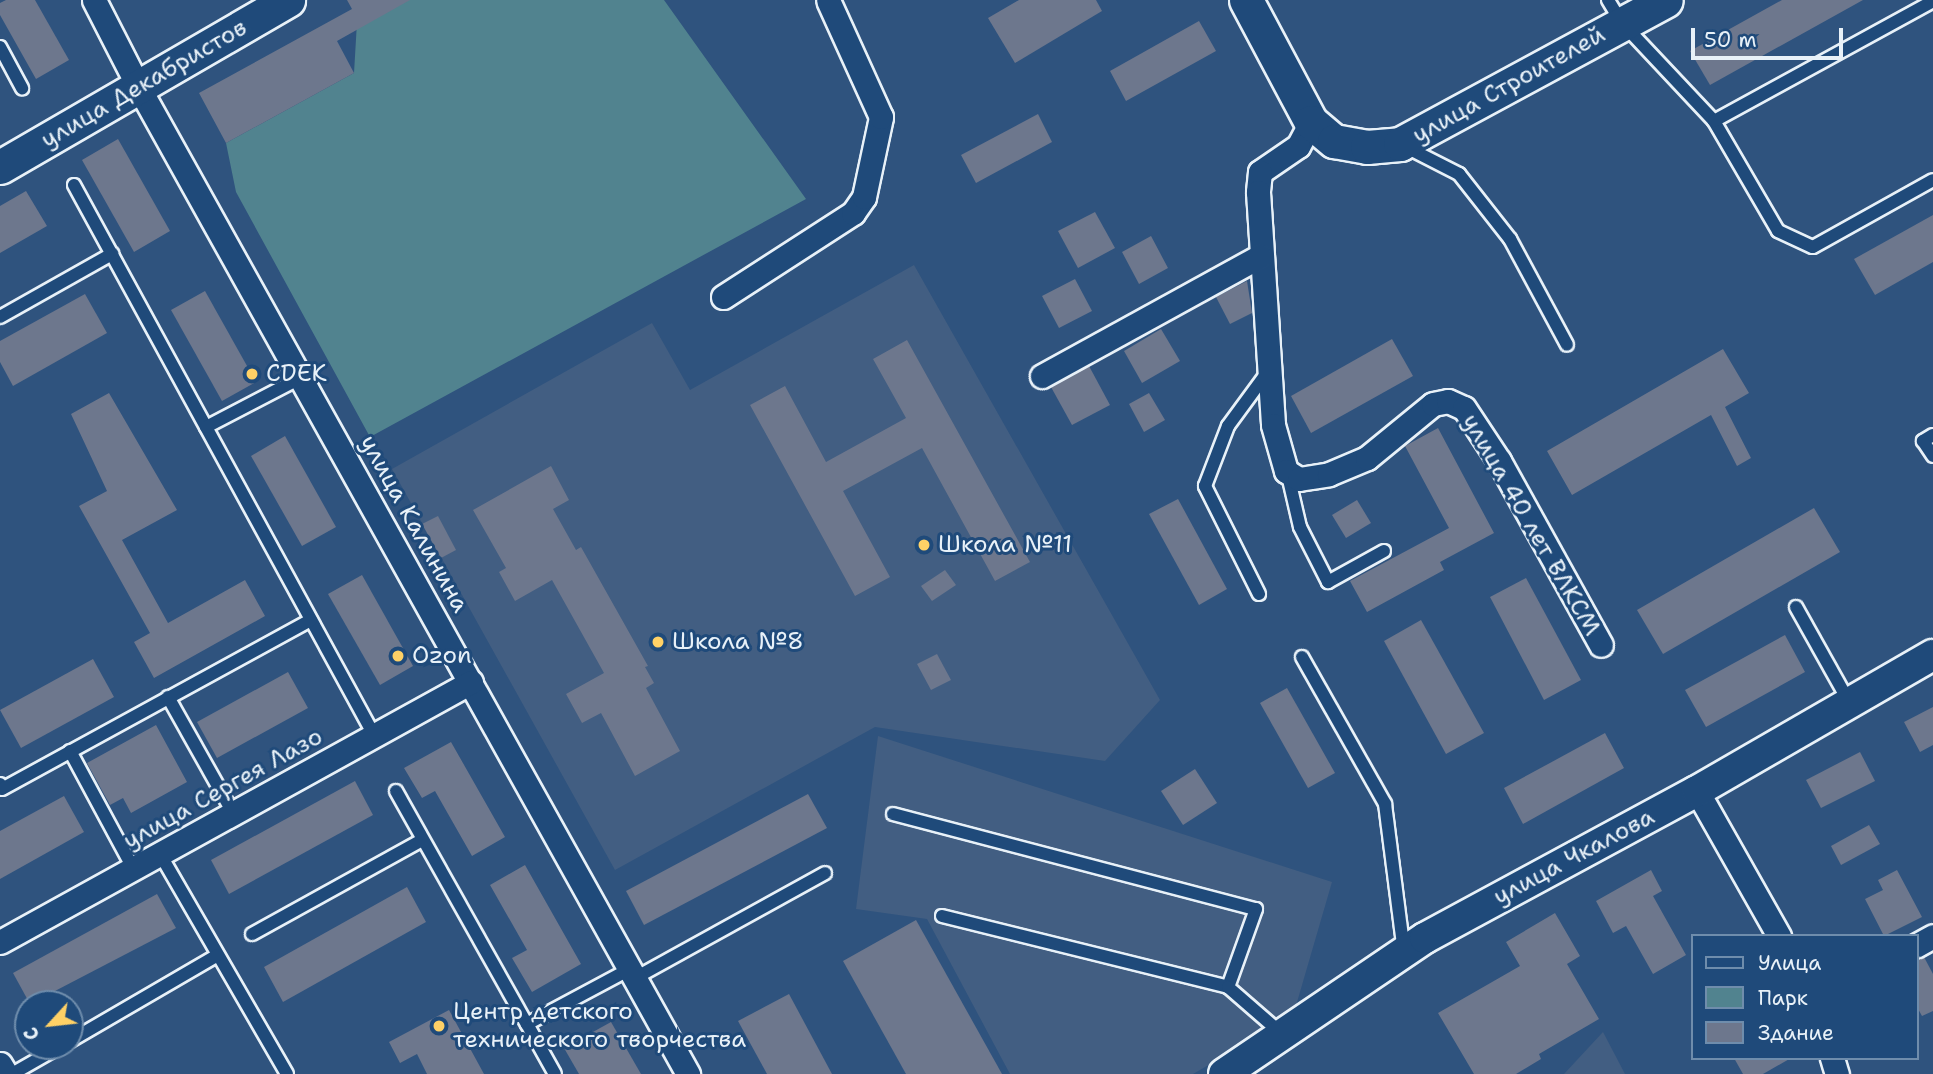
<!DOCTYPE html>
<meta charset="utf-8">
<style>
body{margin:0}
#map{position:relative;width:1933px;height:1074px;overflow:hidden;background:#2f537e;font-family:"Shantell Sans",sans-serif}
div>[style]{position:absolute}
.built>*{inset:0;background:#425e82}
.green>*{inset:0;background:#51838f}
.building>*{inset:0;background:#6d778d}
.roads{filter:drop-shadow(2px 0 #e8f1f8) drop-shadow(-2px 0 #e8f1f8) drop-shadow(0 2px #e8f1f8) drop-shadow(0 -2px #e8f1f8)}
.service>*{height:12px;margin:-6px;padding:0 6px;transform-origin:6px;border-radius:6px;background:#1f4a7a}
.minor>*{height:23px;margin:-11.5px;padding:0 11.5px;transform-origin:11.5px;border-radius:11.5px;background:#1f4a7a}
.tertiary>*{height:30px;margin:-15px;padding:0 15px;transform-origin:15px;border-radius:15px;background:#1f4a7a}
.secondary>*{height:33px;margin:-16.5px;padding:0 16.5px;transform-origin:16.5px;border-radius:16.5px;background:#1f4a7a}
.dots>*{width:19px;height:19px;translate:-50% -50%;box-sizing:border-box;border:4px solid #1f4a7a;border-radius:50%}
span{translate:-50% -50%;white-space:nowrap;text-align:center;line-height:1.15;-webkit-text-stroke:6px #1f4a7a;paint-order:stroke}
.street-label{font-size:24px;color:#e8f1f8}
.poi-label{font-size:24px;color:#e8f1f8}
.left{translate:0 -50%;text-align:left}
.legend{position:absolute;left:1691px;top:934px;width:228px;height:126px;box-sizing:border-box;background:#1f4a7a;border:2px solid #6f8dac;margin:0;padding:9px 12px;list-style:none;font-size:21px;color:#e8f1f8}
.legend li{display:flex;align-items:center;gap:14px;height:35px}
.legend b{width:35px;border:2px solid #6f8dac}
.north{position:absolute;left:14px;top:990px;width:70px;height:70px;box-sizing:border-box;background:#1f4a7a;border:2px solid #6f8dac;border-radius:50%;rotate:243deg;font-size:19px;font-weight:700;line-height:28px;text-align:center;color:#e8f1f8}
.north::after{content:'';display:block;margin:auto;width:24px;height:32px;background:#ffd166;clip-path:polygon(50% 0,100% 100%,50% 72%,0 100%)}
.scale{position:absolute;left:1691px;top:28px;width:152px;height:32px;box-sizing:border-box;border:4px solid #e8f1f8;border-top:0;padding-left:9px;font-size:21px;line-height:24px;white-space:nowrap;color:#e8f1f8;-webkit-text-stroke:5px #1f4a7a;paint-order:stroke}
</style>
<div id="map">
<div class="built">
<div style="clip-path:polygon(914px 265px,1160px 700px,1105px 761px,875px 727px,615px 870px,392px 469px,652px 323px,690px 390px)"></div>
<div style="clip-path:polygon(878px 736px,1332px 882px,1293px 1016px,1193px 1074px,1010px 1074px,927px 919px,856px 909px)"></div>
<div style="clip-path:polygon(1603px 1032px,1625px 1074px,1564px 1074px)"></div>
</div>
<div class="green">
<div style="clip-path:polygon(396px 0,664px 0,806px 199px,370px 437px,236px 192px,226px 143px,354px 73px,357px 22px)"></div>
</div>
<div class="building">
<div style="clip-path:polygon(6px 0,35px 0,69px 60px,36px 79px,0 15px,0 3px)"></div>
<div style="clip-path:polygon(347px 0,410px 0,337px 41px,354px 73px,226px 143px,199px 93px,352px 9px)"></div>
<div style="clip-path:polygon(1019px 0,1096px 0,1102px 11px,1015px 63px,988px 18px)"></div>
<div style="clip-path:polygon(1782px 0,1863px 0,1710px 85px,1690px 51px)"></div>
<div style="clip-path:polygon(1199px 21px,1216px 51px,1126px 101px,1110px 71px)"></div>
<div style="clip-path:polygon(1038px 114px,1052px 142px,976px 183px,961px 155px)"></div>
<div style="clip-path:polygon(118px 139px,170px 231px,134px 252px,82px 160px)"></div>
<div style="clip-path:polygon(26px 191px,47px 226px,0 253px,0 206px)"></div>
<div style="clip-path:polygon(1095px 212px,1115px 248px,1078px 268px,1058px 231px)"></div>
<div style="clip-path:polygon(1933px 215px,1933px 262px,1875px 295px,1854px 259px)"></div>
<div style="clip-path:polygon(1151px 236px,1168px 268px,1139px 284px,1122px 252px)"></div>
<div style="clip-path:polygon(1075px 279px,1092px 311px,1059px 328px,1042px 296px)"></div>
<div style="clip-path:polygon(1247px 281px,1252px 313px,1230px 324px,1216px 297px)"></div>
<div style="clip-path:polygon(205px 291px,256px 382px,222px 401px,171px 310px)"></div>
<div style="clip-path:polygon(85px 294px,107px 333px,13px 386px,0 362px,0 341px)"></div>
<div style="clip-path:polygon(1161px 329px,1180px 361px,1142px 383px,1124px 351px)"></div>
<div style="clip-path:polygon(1392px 339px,1413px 376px,1311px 433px,1291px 396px)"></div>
<div style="clip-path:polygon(907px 340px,1030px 562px,995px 581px,922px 448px,843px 491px,890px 577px,855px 596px,750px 405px,785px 386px,826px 462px,906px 418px,873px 359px)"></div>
<div style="clip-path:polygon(1723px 349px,1749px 393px,1725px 407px,1751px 458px,1737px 466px,1711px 415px,1572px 495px,1547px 451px)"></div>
<div style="clip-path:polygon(1089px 366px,1110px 405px,1072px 425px,1051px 387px)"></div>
<div style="clip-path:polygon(109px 393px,177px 510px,122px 540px,168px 623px,245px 580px,265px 616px,154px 678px,134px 642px,150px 633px,79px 506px,107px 491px,71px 414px)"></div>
<div style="clip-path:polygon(1149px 393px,1165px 420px,1144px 432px,1129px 404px)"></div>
<div style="clip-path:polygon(1438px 428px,1494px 533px,1440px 562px,1444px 570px,1367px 612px,1350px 581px,1449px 528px,1405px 446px)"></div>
<div style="clip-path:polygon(285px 436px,336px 527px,302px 546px,251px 456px)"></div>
<div style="clip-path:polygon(551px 466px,569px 500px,553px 509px,576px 550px,581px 547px,648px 666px,645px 667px,654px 683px,646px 688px,680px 751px,635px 776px,601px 713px,582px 723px,566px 694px,604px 673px,552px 580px,515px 601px,499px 572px,506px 568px,473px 510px)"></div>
<div style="clip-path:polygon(1178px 499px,1227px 589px,1199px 605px,1149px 514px)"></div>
<div style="clip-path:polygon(1357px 500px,1371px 523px,1346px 538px,1332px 515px)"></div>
<div style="clip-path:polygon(1814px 508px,1840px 552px,1663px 654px,1637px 610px)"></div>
<div style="clip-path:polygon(438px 516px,456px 550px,441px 558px,422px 524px)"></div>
<div style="clip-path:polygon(945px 570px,956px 585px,932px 601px,921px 586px)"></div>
<div style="clip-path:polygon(362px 575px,413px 666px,380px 685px,328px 594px)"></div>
<div style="clip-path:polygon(1526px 578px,1581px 680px,1544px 700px,1490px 597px)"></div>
<div style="clip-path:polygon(1421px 620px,1484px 733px,1446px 754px,1384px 641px)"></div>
<div style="clip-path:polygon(1785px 635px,1805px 672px,1706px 727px,1685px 690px)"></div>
<div style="clip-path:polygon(937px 654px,951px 680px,931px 690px,917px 664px)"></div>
<div style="clip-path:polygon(93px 659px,114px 697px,21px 748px,0 710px)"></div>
<div style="clip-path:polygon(288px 672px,308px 708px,217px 758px,197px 722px)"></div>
<div style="clip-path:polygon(1287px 688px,1335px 773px,1308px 788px,1260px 703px)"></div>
<div style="clip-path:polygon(1933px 707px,1933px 745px,1920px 752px,1904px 722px)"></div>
<div style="clip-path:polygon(156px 725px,187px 782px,131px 813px,123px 798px,110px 805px,87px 763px)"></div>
<div style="clip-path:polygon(1605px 733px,1624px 768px,1523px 824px,1504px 788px)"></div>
<div style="clip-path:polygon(451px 742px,505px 837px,472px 856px,435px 791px,422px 798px,404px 768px)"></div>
<div style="clip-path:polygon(1860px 752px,1875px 781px,1821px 808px,1806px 780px)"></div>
<div style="clip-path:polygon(1195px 769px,1217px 803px,1183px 825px,1161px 791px)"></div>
<div style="clip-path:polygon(355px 781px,373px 815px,229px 894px,211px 860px)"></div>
<div style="clip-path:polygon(808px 794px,827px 828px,644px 925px,626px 891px)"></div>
<div style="clip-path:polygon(64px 796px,84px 832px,0 879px,0 831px)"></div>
<div style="clip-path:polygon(1869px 825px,1880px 844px,1841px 865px,1831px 846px)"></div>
<div style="clip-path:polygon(525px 865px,581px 964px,532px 992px,512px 958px,527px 950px,490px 885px)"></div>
<div style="clip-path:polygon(1651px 870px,1662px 891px,1653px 896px,1686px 955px,1653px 974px,1626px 926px,1613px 933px,1596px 901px)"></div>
<div style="clip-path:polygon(1897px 870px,1922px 917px,1884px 936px,1865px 899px,1883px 890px,1878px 880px)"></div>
<div style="clip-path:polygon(407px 887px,426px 922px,283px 1002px,264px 967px)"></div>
<div style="clip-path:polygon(157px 894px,176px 928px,30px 1004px,13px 973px)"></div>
<div style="clip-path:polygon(1555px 913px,1580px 956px,1567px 964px,1599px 1019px,1539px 1054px,1541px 1059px,1516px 1074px,1474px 1074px,1438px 1013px,1520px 966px,1506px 942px)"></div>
<div style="clip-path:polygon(916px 920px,1002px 1074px,906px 1074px,843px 961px)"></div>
<div style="clip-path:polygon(1924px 957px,1933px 974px,1933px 1011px,1922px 1016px,1917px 1007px,1917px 959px)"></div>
<div style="clip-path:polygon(789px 994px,832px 1074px,767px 1074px,738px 1021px)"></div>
<div style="clip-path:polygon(449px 1010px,484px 1074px,427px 1074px,417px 1054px,400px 1063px,389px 1042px)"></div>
<div style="clip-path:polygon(611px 1022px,641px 1074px,579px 1074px,564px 1048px)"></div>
<div style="clip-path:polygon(1734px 1058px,1791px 1058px,1763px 1074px,1743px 1074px)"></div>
</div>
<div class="roads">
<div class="service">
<div style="left:1608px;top:0;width:27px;rotate:59deg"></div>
<div style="left:1622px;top:23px;width:134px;rotate:46.8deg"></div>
<div style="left:1714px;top:121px;width:127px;rotate:59.8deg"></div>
<div style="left:1778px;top:231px;width:38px;rotate:25deg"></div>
<div style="left:1813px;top:247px;width:137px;rotate:-29.2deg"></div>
<div style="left:0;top:47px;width:47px;rotate:61.8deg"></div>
<div style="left:1714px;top:121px;width:250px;rotate:-28.7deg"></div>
<div style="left:1404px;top:146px;width:62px;rotate:27deg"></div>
<div style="left:1459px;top:174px;width:83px;rotate:51.9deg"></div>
<div style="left:1510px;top:239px;width:120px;rotate:61.7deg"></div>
<div style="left:74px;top:185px;width:626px;rotate:61.39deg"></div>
<div style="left:0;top:317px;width:129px;rotate:-29.4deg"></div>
<div style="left:206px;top:427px;width:108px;rotate:-27.5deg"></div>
<div style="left:1933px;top:435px;width:12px;rotate:149deg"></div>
<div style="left:1923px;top:441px;width:18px;rotate:56deg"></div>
<div style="left:1287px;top:471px;width:57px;rotate:76.9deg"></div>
<div style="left:1300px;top:527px;width:62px;rotate:63deg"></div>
<div style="left:1328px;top:582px;width:64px;rotate:-29deg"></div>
<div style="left:1259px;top:594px;width:121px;rotate:-116.6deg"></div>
<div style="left:1205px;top:486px;width:64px;rotate:-69deg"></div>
<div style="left:1228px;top:426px;width:66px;rotate:-53.7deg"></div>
<div style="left:1796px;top:607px;width:109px;rotate:60.8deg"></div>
<div style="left:1302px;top:657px;width:169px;rotate:60.5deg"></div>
<div style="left:1385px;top:804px;width:149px;rotate:82.7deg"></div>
<div style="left:168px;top:697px;width:133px;rotate:60.7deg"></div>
<div style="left:70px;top:751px;width:133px;rotate:61.7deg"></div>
<div style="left:0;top:784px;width:5px;rotate:68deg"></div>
<div style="left:2px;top:789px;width:352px;rotate:-28.7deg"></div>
<div style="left:396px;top:791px;width:267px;rotate:60.7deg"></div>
<div style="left:527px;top:1024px;width:117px;rotate:-28.1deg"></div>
<div style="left:893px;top:814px;width:375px;rotate:14.7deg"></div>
<div style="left:1256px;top:909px;width:83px;rotate:109.7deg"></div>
<div style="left:160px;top:854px;width:254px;rotate:60deg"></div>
<div style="left:942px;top:916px;width:295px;rotate:13.9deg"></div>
<div style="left:1228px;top:987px;width:72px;rotate:41deg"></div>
<div style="left:252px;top:934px;width:194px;rotate:-28.9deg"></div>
<div style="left:635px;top:978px;width:217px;rotate:-28.9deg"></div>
<div style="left:527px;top:1024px;width:57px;rotate:60.8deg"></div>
<div style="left:70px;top:1041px;width:171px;rotate:-30.2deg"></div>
<div style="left:12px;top:1074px;width:56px;rotate:-29.7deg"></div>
</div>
<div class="minor">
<div style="left:94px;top:0;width:99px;rotate:62.9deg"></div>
<div style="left:139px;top:88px;width:1129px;rotate:60.89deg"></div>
<div style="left:1311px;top:122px;width:27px;rotate:118deg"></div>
<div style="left:1298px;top:146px;width:46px;rotate:145.6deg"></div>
<div style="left:1260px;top:172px;width:20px;rotate:96deg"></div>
<div style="left:1258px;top:192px;width:233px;rotate:86.3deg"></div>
<div style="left:1273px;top:425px;width:48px;rotate:74.2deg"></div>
<div style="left:1286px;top:471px;width:15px;rotate:32deg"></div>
<div style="left:1299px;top:479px;width:30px;rotate:-9deg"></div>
<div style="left:1329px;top:474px;width:41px;rotate:-22.8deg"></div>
<div style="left:1367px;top:458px;width:85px;rotate:-39.3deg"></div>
<div style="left:1433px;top:404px;width:15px;rotate:-11deg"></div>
<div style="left:1448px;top:401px;width:17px;rotate:24deg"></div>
<div style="left:1464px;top:408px;width:64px;rotate:56.6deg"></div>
<div style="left:1499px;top:461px;width:210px;rotate:61deg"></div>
<div style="left:723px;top:297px;width:155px;rotate:-32.9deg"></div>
<div style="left:853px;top:213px;width:19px;rotate:-55deg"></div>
<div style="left:864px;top:197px;width:82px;rotate:-78deg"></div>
<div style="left:881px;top:117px;width:128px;rotate:-114.4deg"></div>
<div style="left:1042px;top:376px;width:249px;rotate:-28.8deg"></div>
<div style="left:1697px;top:791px;width:167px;rotate:60.5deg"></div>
<div style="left:0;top:942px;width:538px;rotate:-28.9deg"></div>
<div style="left:1917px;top:945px;width:18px;rotate:-29deg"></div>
<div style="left:1832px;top:1058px;width:17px;rotate:73deg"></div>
<div style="left:0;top:1064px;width:12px;rotate:59deg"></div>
</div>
<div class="tertiary">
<div style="left:1224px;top:1074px;width:243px;rotate:-34.1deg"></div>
<div style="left:1425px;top:938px;width:309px;rotate:-28.4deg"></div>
<div style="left:1697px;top:791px;width:272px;rotate:-30deg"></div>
</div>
<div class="secondary">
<div style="left:1246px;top:0;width:138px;rotate:62deg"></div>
<div style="left:1311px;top:122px;width:30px;rotate:40deg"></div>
<div style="left:1334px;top:141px;width:34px;rotate:10deg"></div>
<div style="left:1367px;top:147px;width:33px;rotate:-5deg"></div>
<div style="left:1400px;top:144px;width:302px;rotate:-28.4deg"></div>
<div style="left:0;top:167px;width:333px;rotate:-30.1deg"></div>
</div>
</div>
<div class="dots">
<div style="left:252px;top:374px;background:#ffd166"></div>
<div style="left:924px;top:545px;background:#ffd166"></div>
<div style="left:658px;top:642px;background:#ffd166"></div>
<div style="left:398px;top:656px;background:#ffd166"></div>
<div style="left:439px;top:1026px;background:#ffd166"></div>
</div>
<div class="street-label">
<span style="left:144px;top:84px;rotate:-30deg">улица Декабристов</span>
<span style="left:1509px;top:85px;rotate:-29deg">улица Строителей</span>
<span style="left:414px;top:524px;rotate:61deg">улица Калинина</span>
<span style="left:1531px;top:525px;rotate:60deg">улица 40 лет ВЛКСМ</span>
<span style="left:223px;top:789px;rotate:-29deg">улица Сергея Лазо</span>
<span style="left:1574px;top:857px;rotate:-28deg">улица Чкалова</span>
</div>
<div class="poi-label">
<span class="left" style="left:266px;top:374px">CDEK</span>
<span class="left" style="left:938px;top:545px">Школа №11</span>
<span class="left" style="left:672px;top:642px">Школа №8</span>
<span class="left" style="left:412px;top:656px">Ozon</span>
<span class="left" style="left:453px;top:1026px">Центр детского<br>технического творчества</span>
</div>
<ul class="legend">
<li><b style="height:9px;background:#1f4a7a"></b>Улица</li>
<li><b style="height:19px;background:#51838f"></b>Парк</li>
<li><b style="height:19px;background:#6d778d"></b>Здание</li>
</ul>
<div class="north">С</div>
<div class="scale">50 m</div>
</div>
